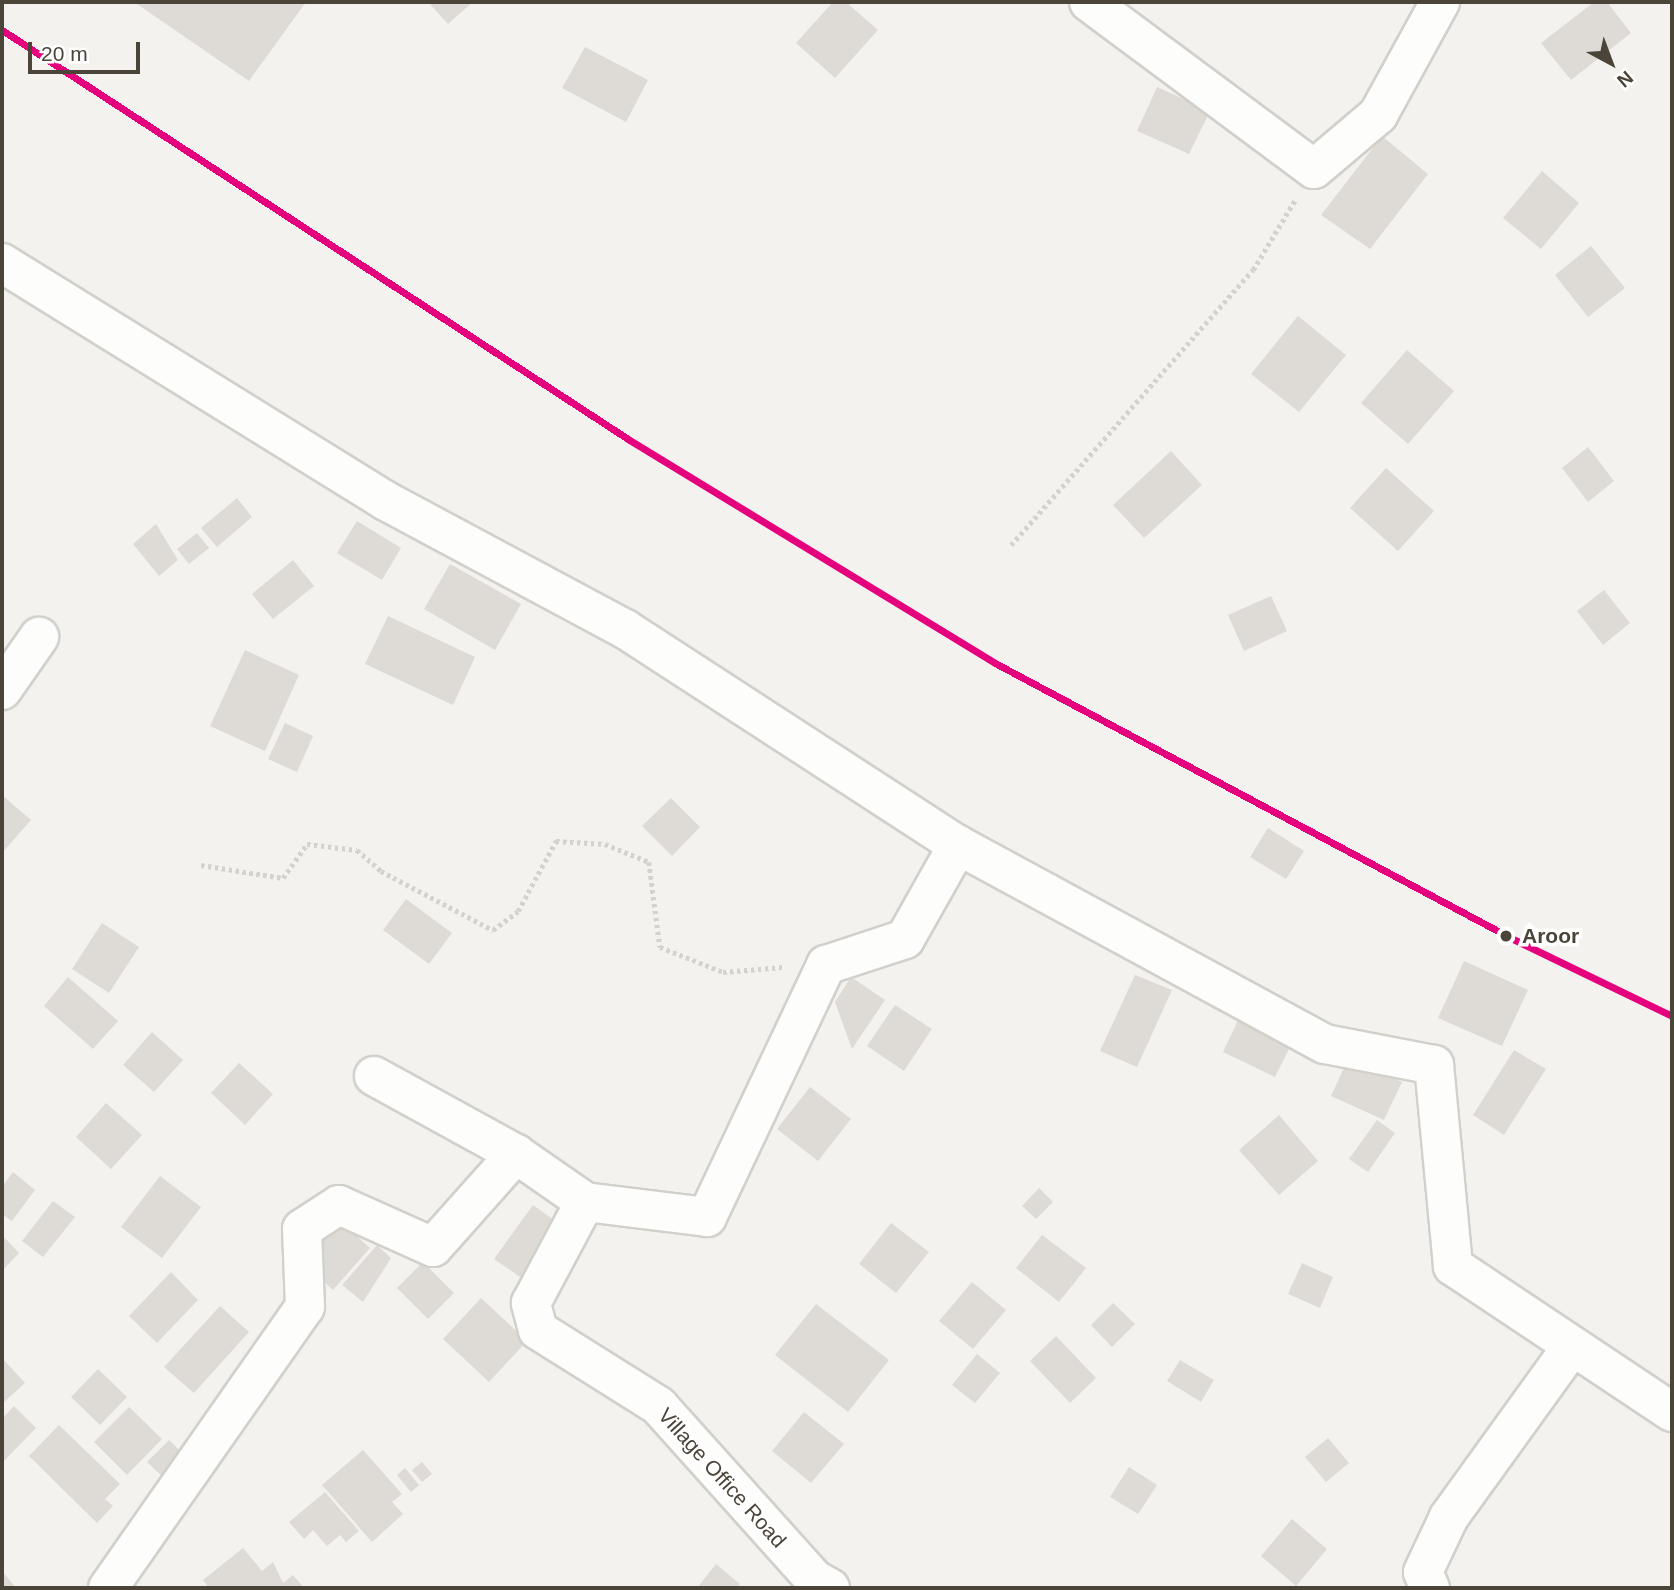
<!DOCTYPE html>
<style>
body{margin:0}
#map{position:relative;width:1674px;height:1590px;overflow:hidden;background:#f4f2ee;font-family:Arial,sans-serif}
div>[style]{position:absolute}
.building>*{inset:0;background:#dedbd6}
.path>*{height:4.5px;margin-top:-2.25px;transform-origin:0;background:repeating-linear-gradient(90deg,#d3d2cc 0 3.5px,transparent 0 7px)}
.roads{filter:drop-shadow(2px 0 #d2d0cb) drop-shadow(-2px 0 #d2d0cb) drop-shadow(0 2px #d2d0cb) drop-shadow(0 -2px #d2d0cb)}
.minor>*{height:38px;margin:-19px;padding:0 19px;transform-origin:19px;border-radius:19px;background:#fdfdfc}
.tertiary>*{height:38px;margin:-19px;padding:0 19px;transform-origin:19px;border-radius:19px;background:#fdfdfc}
.rail-1>*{height:7px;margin:-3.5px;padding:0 3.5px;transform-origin:3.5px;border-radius:3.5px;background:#e5007d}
.dots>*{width:19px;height:19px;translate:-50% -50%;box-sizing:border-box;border:4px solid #fff;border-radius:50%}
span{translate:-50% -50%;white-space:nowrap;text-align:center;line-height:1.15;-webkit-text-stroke:7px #fff;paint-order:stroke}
.stop-label{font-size:21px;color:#4b4439;font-weight:700}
.left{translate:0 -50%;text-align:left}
.street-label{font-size:21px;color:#4b4439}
.frame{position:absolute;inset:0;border:4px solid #4b4439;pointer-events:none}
.north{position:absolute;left:1576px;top:28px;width:70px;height:70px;-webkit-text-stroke:5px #fff;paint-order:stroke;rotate:139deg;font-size:19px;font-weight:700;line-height:28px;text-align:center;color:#4b4439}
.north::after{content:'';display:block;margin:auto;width:24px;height:32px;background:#4b4439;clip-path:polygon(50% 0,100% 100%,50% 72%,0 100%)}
.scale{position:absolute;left:28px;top:42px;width:112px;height:32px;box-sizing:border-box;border:4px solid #4b4439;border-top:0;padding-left:9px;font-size:21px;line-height:24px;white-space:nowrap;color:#4b4439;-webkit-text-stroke:5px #fff;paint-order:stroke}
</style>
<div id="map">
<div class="building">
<div style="clip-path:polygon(134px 2px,306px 2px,249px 81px)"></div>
<div style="clip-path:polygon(428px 2px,473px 2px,448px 24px)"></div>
<div style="clip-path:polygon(833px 2px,846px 2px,878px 30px,835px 78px,796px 43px)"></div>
<div style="clip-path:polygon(1594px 2px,1607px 2px,1631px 33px,1571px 80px,1541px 43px)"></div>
<div style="clip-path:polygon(585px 47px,648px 80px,626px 122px,562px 88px)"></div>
<div style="clip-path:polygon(1157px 87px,1210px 111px,1189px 154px,1137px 131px)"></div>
<div style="clip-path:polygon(1382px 136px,1428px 174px,1370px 249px,1321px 215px)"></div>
<div style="clip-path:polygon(1542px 171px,1579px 203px,1541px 249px,1503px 218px)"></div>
<div style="clip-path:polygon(1591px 246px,1625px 288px,1588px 317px,1555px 275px)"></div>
<div style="clip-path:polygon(1298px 316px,1346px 355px,1299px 412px,1251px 374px)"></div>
<div style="clip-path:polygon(1407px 350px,1454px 391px,1408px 444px,1361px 403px)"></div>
<div style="clip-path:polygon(1588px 447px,1614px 481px,1588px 502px,1562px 468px)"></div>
<div style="clip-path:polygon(1171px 451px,1202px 485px,1144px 538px,1113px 505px)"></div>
<div style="clip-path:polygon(1386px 468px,1434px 511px,1398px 551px,1350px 508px)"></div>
<div style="clip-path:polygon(237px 498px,252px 517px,217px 547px,201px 528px)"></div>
<div style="clip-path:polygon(357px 521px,401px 548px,382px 580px,337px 553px)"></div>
<div style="clip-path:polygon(156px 524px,178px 560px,159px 576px,133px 544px)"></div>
<div style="clip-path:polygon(197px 533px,209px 548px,189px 564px,177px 549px)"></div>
<div style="clip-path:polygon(293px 560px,314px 586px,273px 619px,252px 594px)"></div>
<div style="clip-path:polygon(450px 564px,521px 604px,495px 650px,424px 609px)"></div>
<div style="clip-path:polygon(1604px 590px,1630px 623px,1603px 645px,1577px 611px)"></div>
<div style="clip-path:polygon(1271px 596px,1287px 631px,1244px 651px,1228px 615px)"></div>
<div style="clip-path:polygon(388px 616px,475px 657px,453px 705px,365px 664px)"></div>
<div style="clip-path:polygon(245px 650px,299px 675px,265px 751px,210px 726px)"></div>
<div style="clip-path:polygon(285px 723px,313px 736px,297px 772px,268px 759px)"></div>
<div style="clip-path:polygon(2px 795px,31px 820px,2px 853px)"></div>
<div style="clip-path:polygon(671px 798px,700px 827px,672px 856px,642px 826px)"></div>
<div style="clip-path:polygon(1268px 828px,1304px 851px,1286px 879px,1250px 857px)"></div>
<div style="clip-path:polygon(406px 899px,452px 933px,429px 964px,383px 930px)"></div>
<div style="clip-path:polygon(102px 923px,139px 947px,109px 993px,72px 969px)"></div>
<div style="clip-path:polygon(1464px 961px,1528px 990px,1502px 1046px,1438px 1018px)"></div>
<div style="clip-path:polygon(1135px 975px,1172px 990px,1137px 1067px,1100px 1051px)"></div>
<div style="clip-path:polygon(68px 977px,118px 1021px,93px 1049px,44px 1006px)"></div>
<div style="clip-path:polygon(851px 977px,885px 1000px,852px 1049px,835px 1002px)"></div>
<div style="clip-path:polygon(895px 1005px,932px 1029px,904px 1071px,867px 1046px)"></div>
<div style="clip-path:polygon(1242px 1012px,1295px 1037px,1275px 1077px,1223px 1052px)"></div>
<div style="clip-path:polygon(152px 1032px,183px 1060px,154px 1092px,123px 1065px)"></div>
<div style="clip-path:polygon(1514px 1050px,1546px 1069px,1504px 1135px,1473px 1115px)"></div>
<div style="clip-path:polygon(1349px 1057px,1402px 1082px,1384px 1120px,1331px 1096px)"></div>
<div style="clip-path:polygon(239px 1063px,273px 1094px,245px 1125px,211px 1093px)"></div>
<div style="clip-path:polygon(810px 1087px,851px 1119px,818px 1161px,777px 1129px)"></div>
<div style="clip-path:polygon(106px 1103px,142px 1135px,111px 1169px,76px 1137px)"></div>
<div style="clip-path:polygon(1279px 1115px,1318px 1161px,1279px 1195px,1239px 1150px)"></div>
<div style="clip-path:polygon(1377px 1120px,1395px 1133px,1368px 1172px,1349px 1159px)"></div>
<div style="clip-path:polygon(13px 1172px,35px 1190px,12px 1221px,2px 1214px,2px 1187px)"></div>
<div style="clip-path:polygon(160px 1176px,201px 1207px,162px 1258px,121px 1227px)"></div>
<div style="clip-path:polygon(1039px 1188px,1053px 1202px,1036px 1219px,1022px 1206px)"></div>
<div style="clip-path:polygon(53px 1201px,75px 1217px,43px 1257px,22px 1241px)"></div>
<div style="clip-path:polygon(533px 1205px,565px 1228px,526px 1281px,494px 1259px)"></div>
<div style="clip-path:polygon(334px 1216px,370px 1248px,333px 1290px,311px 1270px,303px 1251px)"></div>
<div style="clip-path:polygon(891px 1223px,929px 1252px,896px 1293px,859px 1264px)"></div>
<div style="clip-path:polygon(2px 1235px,19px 1253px,2px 1271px)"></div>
<div style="clip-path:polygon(1042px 1235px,1086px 1268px,1059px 1302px,1016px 1268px)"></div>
<div style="clip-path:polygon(377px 1245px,391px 1258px,363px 1302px,342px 1285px)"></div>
<div style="clip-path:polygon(423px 1262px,454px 1293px,428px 1319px,397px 1288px)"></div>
<div style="clip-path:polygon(1302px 1263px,1333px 1277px,1320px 1308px,1288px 1294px)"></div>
<div style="clip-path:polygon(171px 1272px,198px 1300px,157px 1343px,129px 1316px)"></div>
<div style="clip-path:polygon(972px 1282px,1006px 1310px,973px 1349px,939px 1321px)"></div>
<div style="clip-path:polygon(481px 1298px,527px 1341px,489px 1382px,443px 1339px)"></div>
<div style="clip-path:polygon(1113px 1303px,1135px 1324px,1112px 1347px,1091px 1325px)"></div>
<div style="clip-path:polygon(816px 1304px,889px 1360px,848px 1412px,775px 1355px)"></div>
<div style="clip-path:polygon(220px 1306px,249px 1332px,194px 1393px,164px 1367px)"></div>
<div style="clip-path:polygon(1056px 1336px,1096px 1378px,1070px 1403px,1030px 1361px)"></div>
<div style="clip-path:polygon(977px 1354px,1000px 1373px,975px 1403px,952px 1385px)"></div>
<div style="clip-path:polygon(3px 1359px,25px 1383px,2px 1404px,2px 1361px)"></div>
<div style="clip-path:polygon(1180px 1360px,1214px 1380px,1201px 1402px,1167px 1381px)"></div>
<div style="clip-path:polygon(98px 1369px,127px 1397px,100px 1425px,71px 1397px)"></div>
<div style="clip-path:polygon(14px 1406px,36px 1428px,3px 1462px,2px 1419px)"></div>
<div style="clip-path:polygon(129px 1407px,162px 1439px,127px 1475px,94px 1442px)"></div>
<div style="clip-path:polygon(804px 1412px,844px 1444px,811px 1483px,772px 1451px)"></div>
<div style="clip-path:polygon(59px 1425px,120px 1484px,105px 1499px,113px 1506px,97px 1523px,29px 1456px)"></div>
<div style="clip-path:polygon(1328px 1438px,1349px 1463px,1326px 1482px,1305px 1457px)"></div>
<div style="clip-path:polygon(169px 1440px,190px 1461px,169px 1483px,147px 1462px)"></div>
<div style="clip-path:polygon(363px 1450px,402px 1494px,392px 1502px,403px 1514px,372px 1542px,322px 1485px)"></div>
<div style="clip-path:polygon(422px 1462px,432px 1474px,422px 1482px,412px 1470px)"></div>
<div style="clip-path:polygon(1129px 1467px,1157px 1485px,1138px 1514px,1110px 1497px)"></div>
<div style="clip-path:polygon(405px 1468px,419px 1485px,411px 1492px,397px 1475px)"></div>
<div style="clip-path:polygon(325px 1492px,359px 1531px,346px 1542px,340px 1535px,327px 1546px,313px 1530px,304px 1539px,289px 1522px)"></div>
<div style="clip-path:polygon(1292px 1519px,1327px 1549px,1296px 1586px,1261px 1556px)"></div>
<div style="clip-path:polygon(243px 1548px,262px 1571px,273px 1562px,283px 1583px,293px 1575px,304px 1588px,209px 1588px,203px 1580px)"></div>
<div style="clip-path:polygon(716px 1564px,740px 1584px,737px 1588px,697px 1588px)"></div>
<div style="clip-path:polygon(2px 1571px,16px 1588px,2px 1588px)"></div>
</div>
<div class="path">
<div style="left:1011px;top:545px;width:366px;rotate:-48.7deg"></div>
<div style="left:1253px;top:270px;width:82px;rotate:-59deg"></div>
<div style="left:201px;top:865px;width:83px;rotate:9deg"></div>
<div style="left:283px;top:878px;width:42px;rotate:-54.8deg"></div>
<div style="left:307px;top:844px;width:50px;rotate:6.8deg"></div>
<div style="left:357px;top:850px;width:32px;rotate:41deg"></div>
<div style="left:381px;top:871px;width:127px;rotate:27.8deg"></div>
<div style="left:493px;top:930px;width:31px;rotate:-37deg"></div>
<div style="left:518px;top:911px;width:80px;rotate:-61.5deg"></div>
<div style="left:556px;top:841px;width:49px;rotate:3.5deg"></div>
<div style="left:605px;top:844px;width:48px;rotate:22.2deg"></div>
<div style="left:649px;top:862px;width:86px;rotate:82.6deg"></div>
<div style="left:660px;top:947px;width:68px;rotate:21.6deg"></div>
<div style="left:723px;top:972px;width:60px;rotate:-4.8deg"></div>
</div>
<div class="roads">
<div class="minor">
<div style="left:1089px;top:2px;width:280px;rotate:36.6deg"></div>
<div style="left:1314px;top:169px;width:84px;rotate:-40.2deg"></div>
<div style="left:1378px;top:115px;width:129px;rotate:-61.2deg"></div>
<div style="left:2px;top:690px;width:65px;rotate:-55.1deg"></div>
<div style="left:1434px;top:1065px;width:202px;rotate:84.6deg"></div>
<div style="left:1453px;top:1266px;width:263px;rotate:33.7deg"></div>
<div style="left:374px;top:1076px;width:162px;rotate:28.8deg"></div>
<div style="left:108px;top:1588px;width:343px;rotate:-55deg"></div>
<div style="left:305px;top:1307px;width:78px;rotate:-92.2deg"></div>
<div style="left:302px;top:1229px;width:44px;rotate:-33deg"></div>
<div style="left:339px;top:1205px;width:103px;rotate:24.1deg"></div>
<div style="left:433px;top:1247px;width:125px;rotate:-48.3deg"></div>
<div style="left:516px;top:1154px;width:84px;rotate:34.8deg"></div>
<div style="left:830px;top:1588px;width:18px;rotate:-151deg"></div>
<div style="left:814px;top:1579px;width:232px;rotate:-131.9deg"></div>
<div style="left:659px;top:1406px;width:143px;rotate:-147.9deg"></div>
<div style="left:538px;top:1330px;width:28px;rotate:-105deg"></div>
<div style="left:531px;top:1303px;width:115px;rotate:-61.9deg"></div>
<div style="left:585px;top:1202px;width:123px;rotate:7deg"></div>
<div style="left:707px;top:1217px;width:279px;rotate:-64.7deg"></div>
<div style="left:826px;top:965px;width:83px;rotate:-18.2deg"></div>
<div style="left:905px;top:939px;width:108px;rotate:-60.6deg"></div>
<div style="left:1430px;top:1588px;width:17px;rotate:-114deg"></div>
<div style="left:1423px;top:1572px;width:61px;rotate:-64.7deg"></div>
<div style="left:1449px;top:1517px;width:208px;rotate:-54.2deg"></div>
</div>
<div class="tertiary">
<div style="left:2px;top:263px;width:452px;rotate:31.8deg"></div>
<div style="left:386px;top:501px;width:271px;rotate:28.2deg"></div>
<div style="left:625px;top:629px;width:397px;rotate:33deg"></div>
<div style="left:958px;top:845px;width:417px;rotate:28.5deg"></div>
<div style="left:1325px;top:1044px;width:111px;rotate:10.9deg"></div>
</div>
</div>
<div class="rail-1">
<div style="left:2px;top:30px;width:748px;rotate:33.16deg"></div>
<div style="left:628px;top:439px;width:430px;rotate:31.4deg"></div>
<div style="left:995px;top:663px;width:587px;rotate:28.05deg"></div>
<div style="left:1513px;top:939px;width:177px;rotate:25.8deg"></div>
</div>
<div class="dots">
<div style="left:1506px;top:936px;background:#4b4439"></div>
</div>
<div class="stop-label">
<span class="left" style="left:1522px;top:936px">Aroor</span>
</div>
<div class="street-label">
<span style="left:722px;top:1478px;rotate:48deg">Village Office Road</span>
</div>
<div class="frame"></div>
<div class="north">N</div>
<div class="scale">20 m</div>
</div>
